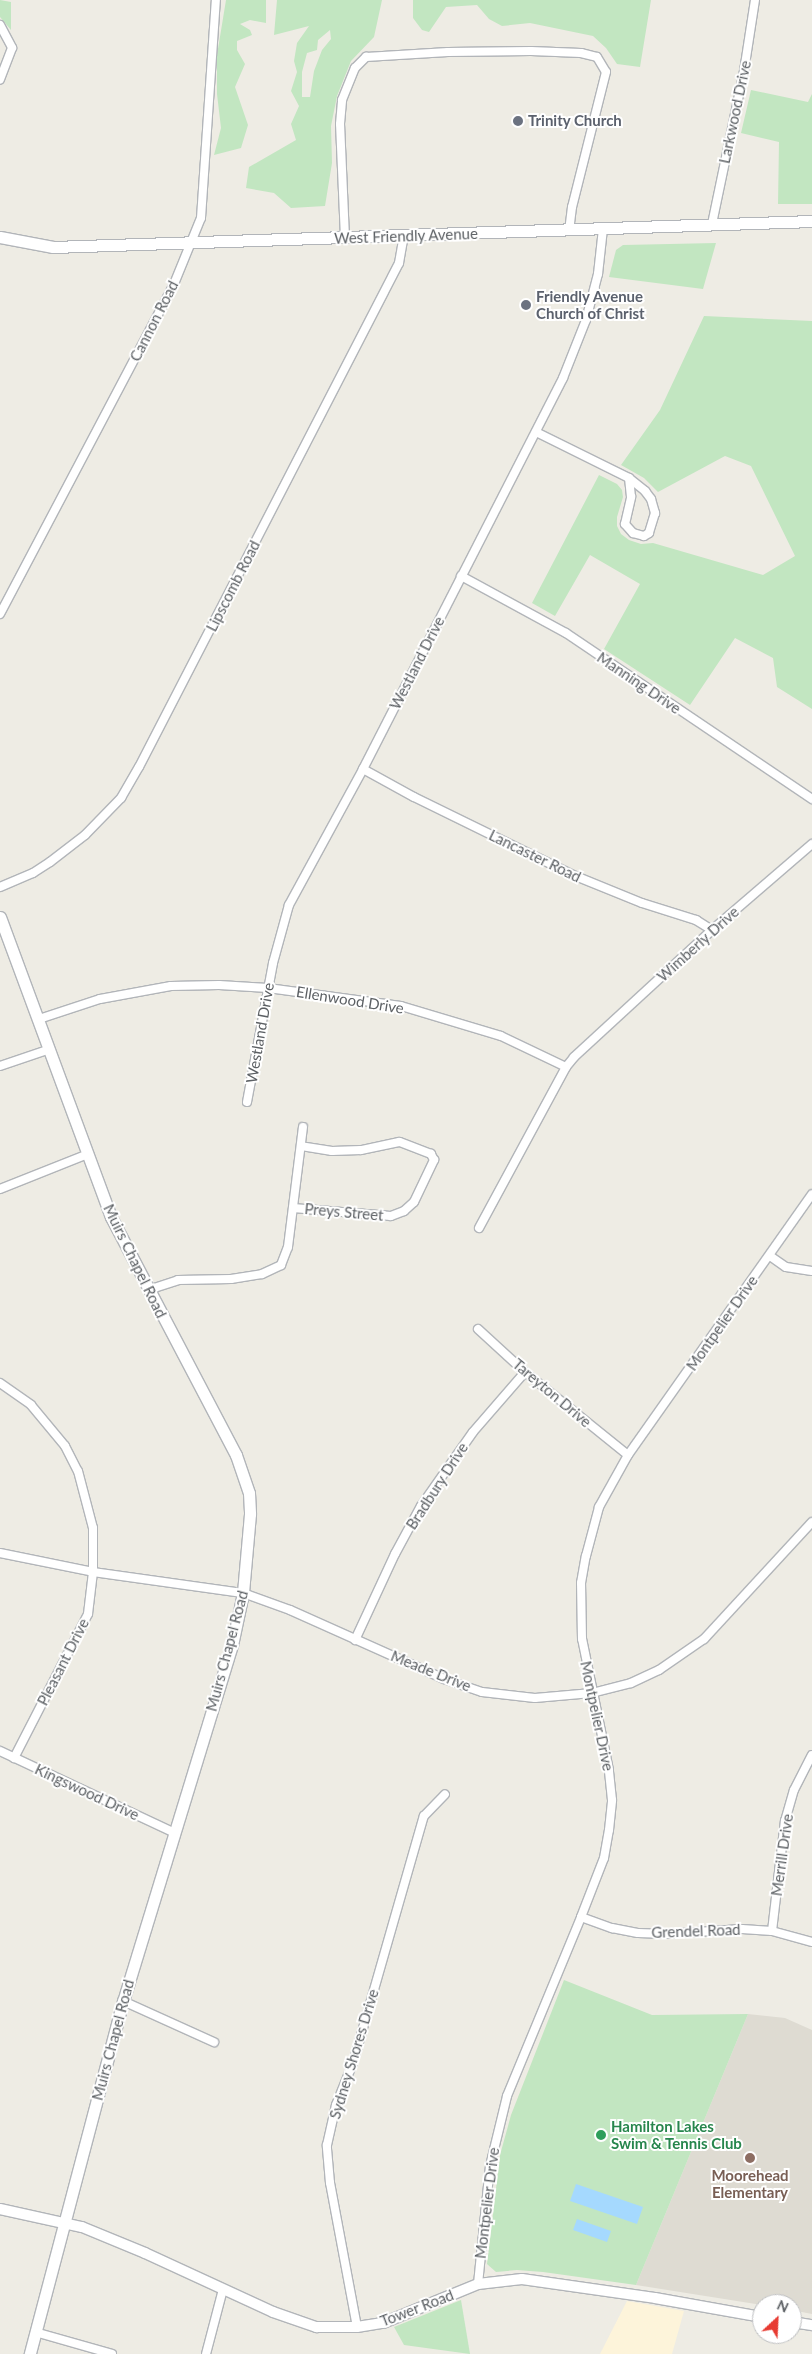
<!DOCTYPE html>
<style>
body{margin:0}
#map{position:relative;width:812px;height:2354px;overflow:hidden;background:#eeece4;font-family:Lato,sans-serif}
div>[style]{position:absolute}
.commercial>*{inset:0;background:#fdf4da}
.education>*{inset:0;background:#dedbd2}
.green>*{inset:0;background:#c2e6c1}
.water>*{inset:0;background:#a5d9fe}
.roads{filter:drop-shadow(1px 0 #b2b5b9) drop-shadow(-1px 0 #b2b5b9) drop-shadow(0 1px #b2b5b9) drop-shadow(0 -1px #b2b5b9)}
.minor>*{height:8px;margin:-4px;padding:0 4px;transform-origin:4px;border-radius:4px;background:#fff}
.tertiary>*{height:10px;margin:-5px;padding:0 5px;transform-origin:5px;border-radius:5px;background:#fff}
.secondary>*{height:11px;margin:-5.5px;padding:0 5.5px;transform-origin:5.5px;border-radius:5.5px;background:#fff}
.dots>*{width:14px;height:14px;translate:-50% -50%;box-sizing:border-box;border:2px solid #fff;border-radius:50%}
span{translate:-50% -50%;white-space:nowrap;text-align:center;line-height:1.15;-webkit-text-stroke:4px #fff;paint-order:stroke}
.street-label{font-size:15px;color:#5c6064}
.worship-label{font-size:15px;color:#5b616d;font-weight:700}
.left{translate:0 -50%;text-align:left}
.leisure-label{font-size:15px;color:#27864d;font-weight:700}
.education-label{font-size:15px;color:#785e54;font-weight:700}
.north{position:absolute;left:752px;top:2294px;width:50px;height:50px;box-sizing:border-box;background:#fff;border:1px solid #bebfc1;border-radius:50%;rotate:25deg;font-size:14px;font-weight:700;line-height:20px;text-align:center;color:#5c6064}
.north::after{content:'';display:block;margin:auto;width:18px;height:22px;background:#e73b32;clip-path:polygon(50% 0,100% 100%,50% 72%,0 100%)}
</style>
<div id="map">
<div class="commercial">
<div style="clip-path:polygon(627px 2301px,684px 2311px,672px 2354px,600px 2354px)"></div>
</div>
<div class="education">
<div style="clip-path:polygon(748px 2014px,785px 2018px,812px 2030px,812px 2314px,792px 2310px,792px 2304px,762px 2305px,636px 2285px)"></div>
</div>
<div class="green">
<div style="clip-path:polygon(0 0,11px 2px,11px 30px,0 17px)"></div>
<div style="clip-path:polygon(226px 0,266px 0,266px 23px,250px 20px,240px 24px,250px 30px,252px 35px,237px 41px,237px 50px,245px 64px,235px 87px,248px 125px,241px 148px,214px 155px,221px 128px,217px 94px,217px 55px)"></div>
<div style="clip-path:polygon(evenodd,277px 0,382px 0,374px 37px,351px 61px,337px 96px,331px 126px,332px 163px,325px 206px,291px 208px,274px 193px,246px 188px,249px 167px,296px 140px,291px 124px,299px 106px,291px 91px,297px 72px,294px 61px,297px 43px,309px 26px,274px 35px,277px 0,330px 30px,331px 39px,322px 50px,314px 71px,310px 97px,302px 97px,302px 72px,307px 53px,317px 50px,318px 40px,330px 30px)"></div>
<div style="clip-path:polygon(413px 0,651px 0,640px 67px,617px 64px,606px 48px,593px 36px,530px 23px,502px 26px,489px 19px,477px 5px,446px 7px,429px 32px,422px 30px,413px 18px)"></div>
<div style="clip-path:polygon(751px 90px,808px 102px,812px 94px,812px 204px,778px 204px,779px 142px,741px 133px)"></div>
<div style="clip-path:polygon(716px 243px,703px 289px,609px 277px,616px 250px,623px 245px)"></div>
<div style="clip-path:polygon(704px 316px,812px 321px,812px 709px,777px 687px,773px 658px,735px 638px,690px 705px,604px 649px,640px 584px,590px 555px,555px 616px,532px 603px,599px 475px,617px 484px,622px 490px,623px 497px,617px 517px,617px 526px,621px 534px,629px 540px,641px 544px,653px 543px,763px 575px,795px 556px,751px 466px,725px 456px,658px 492px,644px 478px,621px 465px,660px 410px)"></div>
<div style="clip-path:polygon(564px 1980px,652px 2015px,748px 2014px,636px 2285px,543px 2272px,517px 2270px,496px 2272px,487px 2264px,500px 2155px,511px 2115px)"></div>
<div style="clip-path:polygon(461px 2300px,470px 2354px,404px 2345px,394px 2327px)"></div>
</div>
<div class="water">
<div style="clip-path:polygon(576px 2184px,643px 2207px,637px 2224px,570px 2201px)"></div>
<div style="clip-path:polygon(577px 2219px,611px 2231px,607px 2242px,573px 2230px)"></div>
</div>
<div class="roads">
<div class="minor">
<div style="left:0;top:25px;width:26px;rotate:62deg"></div>
<div style="left:12px;top:48px;width:34px;rotate:111deg"></div>
<div style="left:712px;top:224px;width:156px;rotate:-78.2deg"></div>
<div style="left:744px;top:71px;width:72px;rotate:-81.2deg"></div>
<div style="left:345px;top:238px;width:114px;rotate:-92.5deg"></div>
<div style="left:340px;top:124px;width:24px;rotate:-85deg"></div>
<div style="left:342px;top:100px;width:35px;rotate:-68deg"></div>
<div style="left:355px;top:68px;width:16px;rotate:-45deg"></div>
<div style="left:366px;top:57px;width:82px;rotate:-3.5deg"></div>
<div style="left:448px;top:52px;width:83px;rotate:-0.7deg"></div>
<div style="left:531px;top:51px;width:50px;rotate:2.3deg"></div>
<div style="left:581px;top:53px;width:16px;rotate:14deg"></div>
<div style="left:597px;top:57px;width:17px;rotate:59deg"></div>
<div style="left:606px;top:72px;width:139px;rotate:104.1deg"></div>
<div style="left:572px;top:207px;width:23px;rotate:97deg"></div>
<div style="left:536px;top:432px;width:104px;rotate:26.3deg"></div>
<div style="left:629px;top:478px;width:21px;rotate:39deg"></div>
<div style="left:645px;top:491px;width:10px;rotate:53deg"></div>
<div style="left:651px;top:499px;width:15px;rotate:74deg"></div>
<div style="left:655px;top:513px;width:21px;rotate:107deg"></div>
<div style="left:649px;top:533px;width:6px;rotate:149deg"></div>
<div style="left:644px;top:536px;width:11px;rotate:-165deg"></div>
<div style="left:633px;top:533px;width:12px;rotate:-132deg"></div>
<div style="left:625px;top:524px;width:28px;rotate:-77deg"></div>
<div style="left:631px;top:497px;width:19px;rotate:-96deg"></div>
<div style="left:461px;top:576px;width:119px;rotate:28.5deg"></div>
<div style="left:566px;top:633px;width:297px;rotate:34deg"></div>
<div style="left:0;top:614px;width:373px;rotate:-62.2deg"></div>
<div style="left:174px;top:284px;width:71px;rotate:-67.8deg"></div>
<div style="left:201px;top:218px;width:219px;rotate:-86.1deg"></div>
<div style="left:363px;top:769px;width:58px;rotate:28.8deg"></div>
<div style="left:414px;top:797px;width:177px;rotate:26.1deg"></div>
<div style="left:573px;top:875px;width:74px;rotate:22.1deg"></div>
<div style="left:642px;top:903px;width:57px;rotate:17.5deg"></div>
<div style="left:696px;top:920px;width:19px;rotate:32deg"></div>
<div style="left:0;top:887px;width:36px;rotate:-23deg"></div>
<div style="left:33px;top:873px;width:20px;rotate:-33deg"></div>
<div style="left:50px;top:862px;width:44px;rotate:-37.6deg"></div>
<div style="left:85px;top:835px;width:52px;rotate:-45.8deg"></div>
<div style="left:121px;top:798px;width:36px;rotate:-60deg"></div>
<div style="left:139px;top:767px;width:567px;rotate:-62.71deg"></div>
<div style="left:399px;top:263px;width:27px;rotate:-80deg"></div>
<div style="left:39px;top:1019px;width:64px;rotate:-18.2deg"></div>
<div style="left:100px;top:999px;width:72px;rotate:-10.4deg"></div>
<div style="left:171px;top:986px;width:48px;rotate:-1.2deg"></div>
<div style="left:219px;top:985px;width:49px;rotate:3.5deg"></div>
<div style="left:268px;top:988px;width:134px;rotate:7.7deg"></div>
<div style="left:401px;top:1006px;width:104px;rotate:16.7deg"></div>
<div style="left:501px;top:1036px;width:72px;rotate:25.5deg"></div>
<div style="left:0;top:1066px;width:53px;rotate:-18.8deg"></div>
<div style="left:247px;top:1102px;width:141px;rotate:-79.4deg"></div>
<div style="left:273px;top:963px;width:60px;rotate:-74.6deg"></div>
<div style="left:289px;top:905px;width:155px;rotate:-61.4deg"></div>
<div style="left:363px;top:769px;width:439px;rotate:-62.9deg"></div>
<div style="left:563px;top:378px;width:62px;rotate:-68.4deg"></div>
<div style="left:586px;top:320px;width:48px;rotate:-75.4deg"></div>
<div style="left:598px;top:274px;width:45px;rotate:-83.7deg"></div>
<div style="left:0;top:1189px;width:95px;rotate:-21.7deg"></div>
<div style="left:293px;top:1208px;width:98px;rotate:4.7deg"></div>
<div style="left:391px;top:1216px;width:14px;rotate:-21deg"></div>
<div style="left:404px;top:1211px;width:13px;rotate:-42deg"></div>
<div style="left:414px;top:1202px;width:47px;rotate:-64.5deg"></div>
<div style="left:434px;top:1160px;width:7px;rotate:-117deg"></div>
<div style="left:431px;top:1154px;width:34px;rotate:-159deg"></div>
<div style="left:399px;top:1142px;width:39px;rotate:168deg"></div>
<div style="left:361px;top:1150px;width:29px;rotate:178deg"></div>
<div style="left:332px;top:1151px;width:31px;rotate:-171deg"></div>
<div style="left:479px;top:1228px;width:183px;rotate:-61.6deg"></div>
<div style="left:566px;top:1067px;width:13px;rotate:-51deg"></div>
<div style="left:574px;top:1057px;width:188px;rotate:-42.6deg"></div>
<div style="left:712px;top:930px;width:132px;rotate:-40.7deg"></div>
<div style="left:770px;top:1256px;width:19px;rotate:35deg"></div>
<div style="left:786px;top:1267px;width:26px;rotate:9deg"></div>
<div style="left:148px;top:1290px;width:32px;rotate:-18deg"></div>
<div style="left:178px;top:1280px;width:53px;rotate:-1.1deg"></div>
<div style="left:231px;top:1279px;width:31px;rotate:-9deg"></div>
<div style="left:262px;top:1274px;width:21px;rotate:-25deg"></div>
<div style="left:281px;top:1265px;width:19px;rotate:-69deg"></div>
<div style="left:288px;top:1247px;width:121px;rotate:-82.9deg"></div>
<div style="left:478px;top:1329px;width:64px;rotate:42.5deg"></div>
<div style="left:525px;top:1372px;width:132px;rotate:38.9deg"></div>
<div style="left:0;top:1383px;width:38px;rotate:35deg"></div>
<div style="left:31px;top:1405px;width:53px;rotate:50.3deg"></div>
<div style="left:65px;top:1446px;width:28px;rotate:63deg"></div>
<div style="left:78px;top:1471px;width:59px;rotate:75.3deg"></div>
<div style="left:93px;top:1528px;width:44px;rotate:90deg"></div>
<div style="left:93px;top:1572px;width:42px;rotate:96.8deg"></div>
<div style="left:88px;top:1614px;width:162px;rotate:117.2deg"></div>
<div style="left:0;top:1553px;width:95px;rotate:11.5deg"></div>
<div style="left:93px;top:1572px;width:151px;rotate:8deg"></div>
<div style="left:243px;top:1593px;width:50px;rotate:19.9deg"></div>
<div style="left:290px;top:1610px;width:169px;rotate:24.1deg"></div>
<div style="left:444px;top:1679px;width:40px;rotate:18.9deg"></div>
<div style="left:482px;top:1692px;width:53px;rotate:6.5deg"></div>
<div style="left:535px;top:1698px;width:57px;rotate:-5deg"></div>
<div style="left:592px;top:1693px;width:40px;rotate:-14.4deg"></div>
<div style="left:631px;top:1683px;width:31px;rotate:-25deg"></div>
<div style="left:659px;top:1670px;width:55px;rotate:-34.6deg"></div>
<div style="left:704px;top:1639px;width:159px;rotate:-47.3deg"></div>
<div style="left:355px;top:1640px;width:95px;rotate:-65.1deg"></div>
<div style="left:395px;top:1554px;width:55px;rotate:-61.6deg"></div>
<div style="left:421px;top:1506px;width:90px;rotate:-54.9deg"></div>
<div style="left:473px;top:1432px;width:79px;rotate:-49.1deg"></div>
<div style="left:0;top:1751px;width:193px;rotate:25.1deg"></div>
<div style="left:581px;top:1917px;width:33px;rotate:20deg"></div>
<div style="left:612px;top:1928px;width:26px;rotate:11deg"></div>
<div style="left:638px;top:1933px;width:29px;rotate:2deg"></div>
<div style="left:667px;top:1934px;width:75px;rotate:-3.8deg"></div>
<div style="left:742px;top:1929px;width:30px;rotate:4deg"></div>
<div style="left:772px;top:1931px;width:41px;rotate:15.4deg"></div>
<div style="left:772px;top:1931px;width:111px;rotate:-83.3deg"></div>
<div style="left:785px;top:1821px;width:32px;rotate:-74deg"></div>
<div style="left:794px;top:1790px;width:39px;rotate:-63deg"></div>
<div style="left:123px;top:2001px;width:100px;rotate:24.3deg"></div>
<div style="left:478px;top:2284px;width:119px;rotate:-84.2deg"></div>
<div style="left:490px;top:2166px;width:72px;rotate:-76.3deg"></div>
<div style="left:507px;top:2096px;width:194px;rotate:-67.5deg"></div>
<div style="left:581px;top:1917px;width:63px;rotate:-68.7deg"></div>
<div style="left:604px;top:1858px;width:28px;rotate:-80deg"></div>
<div style="left:609px;top:1830px;width:30px;rotate:-84deg"></div>
<div style="left:612px;top:1800px;width:30px;rotate:-96deg"></div>
<div style="left:609px;top:1770px;width:134px;rotate:-101.6deg"></div>
<div style="left:582px;top:1639px;width:56px;rotate:-91deg"></div>
<div style="left:581px;top:1583px;width:27px;rotate:-80deg"></div>
<div style="left:586px;top:1556px;width:51px;rotate:-75.1deg"></div>
<div style="left:599px;top:1507px;width:60px;rotate:-60.9deg"></div>
<div style="left:628px;top:1455px;width:319px;rotate:-54.8deg"></div>
<div style="left:357px;top:2327px;width:147px;rotate:-100.6deg"></div>
<div style="left:330px;top:2183px;width:38px;rotate:-95deg"></div>
<div style="left:327px;top:2145px;width:41px;rotate:-77.3deg"></div>
<div style="left:336px;top:2105px;width:45px;rotate:-68deg"></div>
<div style="left:353px;top:2063px;width:257px;rotate:-74deg"></div>
<div style="left:424px;top:1816px;width:30px;rotate:-46deg"></div>
<div style="left:35px;top:2332px;width:80px;rotate:15.9deg"></div>
<div style="left:206px;top:2354px;width:67px;rotate:-75.3deg"></div>
</div>
<div class="tertiary">
<div style="left:0;top:2209px;width:84px;rotate:12.4deg"></div>
<div style="left:82px;top:2227px;width:68px;rotate:22.4deg"></div>
<div style="left:145px;top:2253px;width:141px;rotate:24.7deg"></div>
<div style="left:273px;top:2312px;width:46px;rotate:19.2deg"></div>
<div style="left:316px;top:2327px;width:41px"></div>
<div style="left:357px;top:2327px;width:26px;rotate:-9deg"></div>
<div style="left:383px;top:2323px;width:103px;rotate:-22.3deg"></div>
<div style="left:478px;top:2284px;width:44px;rotate:-6.5deg"></div>
<div style="left:522px;top:2279px;width:134px;rotate:8.1deg"></div>
<div style="left:655px;top:2298px;width:109px;rotate:10.1deg"></div>
<div style="left:792px;top:2322px;width:20px;rotate:9deg"></div>
</div>
<div class="secondary">
<div style="left:0;top:237px;width:54px;rotate:10.7deg"></div>
<div style="left:53px;top:247px;width:759px;rotate:-1.96deg"></div>
<div style="left:0;top:917px;width:320px;rotate:69.7deg"></div>
<div style="left:111px;top:1217px;width:269px;rotate:62.3deg"></div>
<div style="left:236px;top:1455px;width:40px;rotate:71.1deg"></div>
<div style="left:249px;top:1493px;width:21px;rotate:87deg"></div>
<div style="left:250px;top:1514px;width:79px;rotate:95.1deg"></div>
<div style="left:243px;top:1593px;width:53px;rotate:101.9deg"></div>
<div style="left:232px;top:1645px;width:372px;rotate:107deg"></div>
<div style="left:123px;top:2001px;width:365px;rotate:104.8deg"></div>
</div>
</div>
<div class="dots">
<div style="left:518px;top:121px;background:#6b7280"></div>
<div style="left:526px;top:305px;background:#6b7280"></div>
<div style="left:601px;top:2135px;background:#2e9e5b"></div>
<div style="left:750px;top:2158px;background:#8d6e63"></div>
</div>
<div class="street-label">
<span style="left:735px;top:112px;rotate:-78deg">Larkwood Drive</span>
<span style="left:406px;top:236px;rotate:-2deg">West Friendly Avenue</span>
<span style="left:154px;top:321px;rotate:-63deg">Cannon Road</span>
<span style="left:233px;top:586px;rotate:-63deg">Lipscomb Road</span>
<span style="left:417px;top:663px;rotate:-63deg">Westland Drive</span>
<span style="left:639px;top:683px;rotate:34deg">Manning Drive</span>
<span style="left:535px;top:856px;rotate:26deg">Lancaster Road</span>
<span style="left:698px;top:944px;rotate:-42deg">Wimberly Drive</span>
<span style="left:350px;top:1000px;rotate:9deg">Ellenwood Drive</span>
<span style="left:260px;top:1033px;rotate:-80deg">Westland Drive</span>
<span style="left:344px;top:1212px;rotate:5deg">Preys Street</span>
<span style="left:135px;top:1261px;rotate:64deg">Muirs Chapel Road</span>
<span style="left:722px;top:1323px;rotate:-55deg">Montpelier Drive</span>
<span style="left:552px;top:1393px;rotate:40deg">Tareyton Drive</span>
<span style="left:437px;top:1486px;rotate:-57deg">Bradbury Drive</span>
<span style="left:227px;top:1651px;rotate:-75deg">Muirs Chapel Road</span>
<span style="left:63px;top:1662px;rotate:-63deg">Pleasant Drive</span>
<span style="left:431px;top:1671px;rotate:22deg">Meade Drive</span>
<span style="left:597px;top:1716px;rotate:78deg">Montpelier Drive</span>
<span style="left:87px;top:1792px;rotate:25deg">Kingswood Drive</span>
<span style="left:782px;top:1855px;rotate:-82deg">Merrill Drive</span>
<span style="left:696px;top:1931px;rotate:-2deg">Grendel Road</span>
<span style="left:113px;top:2040px;rotate:-75deg">Muirs Chapel Road</span>
<span style="left:354px;top:2054px;rotate:-73deg">Sydney Shores Drive</span>
<span style="left:487px;top:2203px;rotate:-83deg">Montpelier Drive</span>
<span style="left:417px;top:2308px;rotate:-21deg">Tower Road</span>
</div>
<div class="worship-label">
<span class="left" style="left:528px;top:121px">Trinity Church</span>
<span class="left" style="left:536px;top:305px">Friendly Avenue<br>Church of Christ</span>
</div>
<div class="leisure-label">
<span class="left" style="left:611px;top:2135px">Hamilton Lakes<br>Swim &amp; Tennis Club</span>
</div>
<div class="education-label">
<span style="left:750px;top:2184px">Moorehead<br>Elementary</span>
</div>
<div class="north">N</div>
</div>
